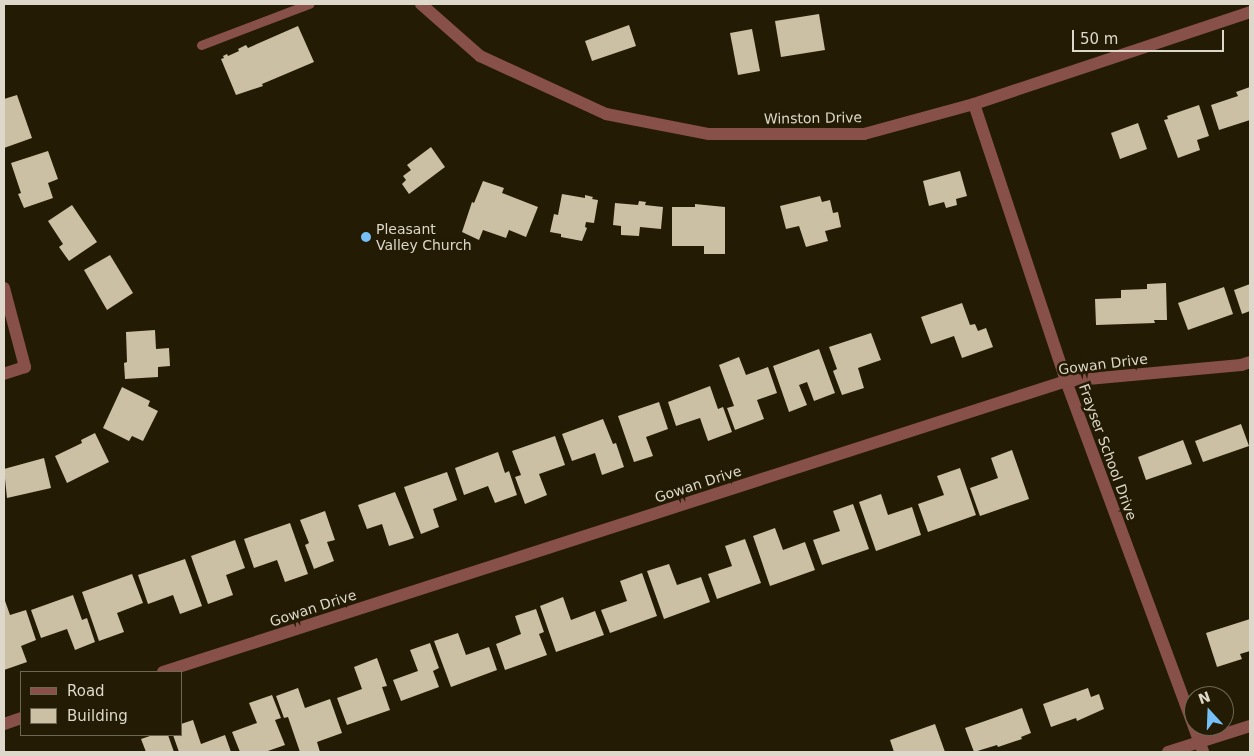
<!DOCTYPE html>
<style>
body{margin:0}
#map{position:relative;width:1254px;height:756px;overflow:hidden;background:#231b04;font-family:"DejaVu Sans",sans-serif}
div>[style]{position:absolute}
.building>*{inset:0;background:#cbc0a4}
.lane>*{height:9px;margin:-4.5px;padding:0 4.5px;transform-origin:4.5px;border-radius:4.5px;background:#875049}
.street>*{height:12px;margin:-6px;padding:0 6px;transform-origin:6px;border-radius:6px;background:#875049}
.dots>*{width:14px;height:14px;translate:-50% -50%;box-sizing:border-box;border:2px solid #231b04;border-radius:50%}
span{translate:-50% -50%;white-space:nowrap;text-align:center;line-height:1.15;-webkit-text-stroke:5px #231b04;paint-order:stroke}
.street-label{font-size:14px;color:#ded8ca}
.poi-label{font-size:14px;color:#ded8ca}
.left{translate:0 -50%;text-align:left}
.frame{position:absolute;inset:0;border:5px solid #ded8ca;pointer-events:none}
.legend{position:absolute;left:20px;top:671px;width:162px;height:65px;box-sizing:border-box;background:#231b04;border:1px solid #6e6753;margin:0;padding:6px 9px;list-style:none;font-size:15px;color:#ded8ca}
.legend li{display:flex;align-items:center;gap:10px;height:25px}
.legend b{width:25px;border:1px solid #6e6753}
.north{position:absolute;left:1184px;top:686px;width:50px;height:50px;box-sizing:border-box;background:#231b04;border:1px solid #6e6753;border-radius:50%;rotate:340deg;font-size:14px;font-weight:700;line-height:20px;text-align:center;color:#ded8ca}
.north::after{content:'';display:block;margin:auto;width:18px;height:22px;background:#76c0f7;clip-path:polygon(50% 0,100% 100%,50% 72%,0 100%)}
.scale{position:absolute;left:1072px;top:30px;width:152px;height:22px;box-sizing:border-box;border:2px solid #ded8ca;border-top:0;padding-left:6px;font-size:15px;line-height:18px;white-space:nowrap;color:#ded8ca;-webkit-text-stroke:4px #231b04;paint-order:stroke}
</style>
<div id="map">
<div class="building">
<div style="clip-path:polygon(819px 14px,825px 50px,781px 57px,775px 21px)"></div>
<div style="clip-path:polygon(629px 25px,636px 46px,592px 61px,585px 41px)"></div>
<div style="clip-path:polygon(298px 26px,314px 62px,262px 84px,263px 86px,236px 95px,221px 59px,224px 58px,223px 56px,227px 54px,228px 56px,239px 51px,238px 49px,246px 45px,248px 48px)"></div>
<div style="clip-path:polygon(752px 29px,760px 71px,738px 75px,730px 33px)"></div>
<div style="clip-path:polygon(1250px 87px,1250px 120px,1219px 130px,1211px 105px,1238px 96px,1236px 92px)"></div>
<div style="clip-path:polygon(17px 95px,32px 138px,4px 148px,4px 99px)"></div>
<div style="clip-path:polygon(1199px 105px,1209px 136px,1197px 140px,1200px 150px,1178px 158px,1164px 120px,1168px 119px,1167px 116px)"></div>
<div style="clip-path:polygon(1138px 123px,1147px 149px,1120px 159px,1111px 133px)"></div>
<div style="clip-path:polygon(431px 147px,445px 167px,409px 194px,402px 184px,406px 180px,403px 176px,411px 170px,407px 165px)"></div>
<div style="clip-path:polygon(48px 151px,58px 179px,48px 183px,53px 198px,24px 208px,18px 194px,21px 193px,11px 163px)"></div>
<div style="clip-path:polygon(960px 171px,967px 196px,956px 199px,957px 205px,946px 208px,944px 202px,929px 206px,923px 181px)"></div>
<div style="clip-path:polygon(483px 181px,504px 188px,502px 193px,538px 207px,526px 237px,509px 230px,506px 238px,483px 230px,479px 240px,462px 232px,472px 202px,474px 203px)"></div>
<div style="clip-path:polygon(562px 194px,585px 198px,585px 195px,593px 197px,592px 199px,598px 200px,594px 223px,586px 222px,585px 227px,587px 228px,582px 241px,561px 237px,561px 234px,550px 232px,554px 214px,558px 215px)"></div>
<div style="clip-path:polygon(820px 196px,822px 202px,830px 200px,833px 213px,838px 212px,841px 227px,825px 231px,828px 241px,806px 247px,799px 226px,786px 229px,780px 206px)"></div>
<div style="clip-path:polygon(639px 201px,646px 202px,645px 205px,663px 207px,661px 229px,640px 227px,639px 236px,621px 235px,621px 226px,613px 225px,615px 203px,638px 205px)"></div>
<div style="clip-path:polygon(695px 204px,725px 207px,725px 254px,704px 254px,704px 246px,672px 246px,672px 207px,695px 207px)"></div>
<div style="clip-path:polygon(72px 205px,97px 242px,69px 261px,59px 247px,63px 244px,48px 221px)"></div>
<div style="clip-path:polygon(110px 255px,133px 293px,107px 310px,84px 270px)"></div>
<div style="clip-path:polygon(1166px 283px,1167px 320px,1154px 320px,1155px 323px,1096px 325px,1095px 299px,1121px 298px,1121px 290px,1147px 289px,1147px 284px)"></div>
<div style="clip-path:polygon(1250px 284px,1250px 311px,1242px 314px,1234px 290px)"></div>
<div style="clip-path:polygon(1224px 287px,1233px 314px,1188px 330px,1178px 303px)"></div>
<div style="clip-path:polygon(962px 303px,970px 325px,975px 324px,978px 331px,986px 328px,993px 347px,962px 358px,954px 336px,931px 344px,921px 317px)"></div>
<div style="clip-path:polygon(155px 330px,156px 349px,169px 348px,170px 366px,158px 367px,158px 377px,125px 379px,124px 363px,127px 362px,126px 332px)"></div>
<div style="clip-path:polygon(871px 333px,881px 360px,858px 368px,864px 388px,842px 395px,833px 371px,837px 369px,829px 347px)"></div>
<div style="clip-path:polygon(819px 349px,835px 393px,814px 401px,807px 382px,799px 385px,807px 405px,789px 412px,773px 366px)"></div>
<div style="clip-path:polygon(739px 357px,746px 375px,768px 367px,777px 393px,757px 400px,764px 419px,735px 430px,727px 408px,734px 406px,719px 365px)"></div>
<div style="clip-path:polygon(710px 386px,718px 409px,723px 407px,732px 432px,708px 441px,700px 418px,676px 426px,668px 402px)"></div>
<div style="clip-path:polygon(122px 387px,150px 401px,148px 406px,158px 411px,143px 441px,132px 436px,129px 441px,103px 428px)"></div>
<div style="clip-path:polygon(659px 402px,668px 429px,646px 437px,653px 456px,634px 462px,618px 416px)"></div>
<div style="clip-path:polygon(603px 419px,613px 444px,616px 443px,624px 467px,602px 475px,595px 453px,572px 461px,562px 434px)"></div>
<div style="clip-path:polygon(1241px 424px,1249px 446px,1203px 462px,1195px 441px)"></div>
<div style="clip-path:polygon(95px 433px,109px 462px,67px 483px,55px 456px,82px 443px,81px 440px)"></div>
<div style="clip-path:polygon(555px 436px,565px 465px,539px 474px,547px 495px,525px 504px,515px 477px,521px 475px,512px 451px)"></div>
<div style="clip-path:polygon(1183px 440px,1192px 464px,1146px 480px,1138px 457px)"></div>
<div style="clip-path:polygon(1012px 450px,1029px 499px,980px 516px,970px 488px,998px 478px,991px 458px)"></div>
<div style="clip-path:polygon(498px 452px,505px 473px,509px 471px,517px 495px,495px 503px,488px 486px,464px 495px,455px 468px)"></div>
<div style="clip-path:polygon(44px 458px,51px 488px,7px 498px,4px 469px)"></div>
<div style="clip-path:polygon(960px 468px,976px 515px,928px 532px,918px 504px,944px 495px,937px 476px)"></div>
<div style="clip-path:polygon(447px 472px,457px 500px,433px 509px,439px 527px,421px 534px,404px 487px)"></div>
<div style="clip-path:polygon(395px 492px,414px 538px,389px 546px,382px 524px,367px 529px,358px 505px)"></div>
<div style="clip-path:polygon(881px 494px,888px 515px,912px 507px,921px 535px,876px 551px,859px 502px)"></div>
<div style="clip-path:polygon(853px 504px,869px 549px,822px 565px,813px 540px,840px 531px,833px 511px)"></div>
<div style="clip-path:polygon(325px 511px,335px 540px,327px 542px,334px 561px,314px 569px,305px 545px,309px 543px,300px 520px)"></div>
<div style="clip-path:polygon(290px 523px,308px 574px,285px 582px,277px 560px,254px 568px,244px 539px)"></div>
<div style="clip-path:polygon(775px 528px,783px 550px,805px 542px,815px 570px,770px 586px,753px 536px)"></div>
<div style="clip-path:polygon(745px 539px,761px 583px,717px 599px,708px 574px,732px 566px,725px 546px)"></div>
<div style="clip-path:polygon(235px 540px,245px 568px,226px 575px,233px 595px,208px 604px,191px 556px)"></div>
<div style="clip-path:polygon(185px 559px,202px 606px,180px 614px,173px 595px,148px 604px,138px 575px)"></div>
<div style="clip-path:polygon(669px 564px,677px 585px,701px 577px,710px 602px,664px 619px,647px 571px)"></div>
<div style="clip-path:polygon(642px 573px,657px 616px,610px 633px,601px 610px,627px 601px,620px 581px)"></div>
<div style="clip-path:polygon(132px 574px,143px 603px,117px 613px,124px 632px,99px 641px,82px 592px)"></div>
<div style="clip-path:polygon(73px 595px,82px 620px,87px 618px,95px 642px,75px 650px,67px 629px,41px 638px,31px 610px)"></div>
<div style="clip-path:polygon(563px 597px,571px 620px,595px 611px,604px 635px,556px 652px,540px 606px)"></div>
<div style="clip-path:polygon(4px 598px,10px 615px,26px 610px,36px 640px,21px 646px,27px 662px,4px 670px)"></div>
<div style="clip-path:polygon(536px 609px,544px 632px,539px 634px,547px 655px,505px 670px,496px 644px,521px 634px,515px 616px)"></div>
<div style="clip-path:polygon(1250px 619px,1250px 651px,1240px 654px,1242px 659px,1217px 667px,1206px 633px)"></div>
<div style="clip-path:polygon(458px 633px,466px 655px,489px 647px,497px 670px,451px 687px,434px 641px)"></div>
<div style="clip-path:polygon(430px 643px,439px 668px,433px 671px,439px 687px,401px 701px,393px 680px,418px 671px,410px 650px)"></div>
<div style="clip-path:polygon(377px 658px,387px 686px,382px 687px,390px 710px,347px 725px,337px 698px,362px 689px,354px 667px)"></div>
<div style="clip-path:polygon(298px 688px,305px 708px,330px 699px,342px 733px,317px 742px,320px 752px,300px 752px,288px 717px,284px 718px,276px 696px)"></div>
<div style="clip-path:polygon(1088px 688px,1091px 697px,1099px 694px,1104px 709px,1077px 721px,1076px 718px,1051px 727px,1043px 704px)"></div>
<div style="clip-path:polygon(272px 695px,281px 718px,275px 720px,285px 745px,265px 752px,240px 752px,232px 732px,257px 723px,249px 703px)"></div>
<div style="clip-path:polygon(1022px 708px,1031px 733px,1021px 737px,1022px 739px,998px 747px,997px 745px,974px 752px,965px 728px)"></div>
<div style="clip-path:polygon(193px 720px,201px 744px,225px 735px,231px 752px,179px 752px,173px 735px,181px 735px,181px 724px)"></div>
<div style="clip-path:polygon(935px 724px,945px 752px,894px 752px,890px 740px)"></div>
<div style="clip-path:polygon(153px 735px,168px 735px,174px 752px,146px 752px,141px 739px)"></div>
</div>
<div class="lane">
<div style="left:201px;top:45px;width:116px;rotate:-20.8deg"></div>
</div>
<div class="street">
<div style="left:421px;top:4px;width:79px;rotate:41.4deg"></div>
<div style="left:480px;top:56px;width:139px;rotate:24.7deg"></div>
<div style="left:606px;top:114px;width:105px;rotate:11deg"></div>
<div style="left:709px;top:134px;width:155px"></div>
<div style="left:864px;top:134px;width:114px;rotate:-15.3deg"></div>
<div style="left:974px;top:104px;width:291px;rotate:-18.4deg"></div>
<div style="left:974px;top:104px;width:292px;rotate:71.6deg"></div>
<div style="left:1066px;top:381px;width:395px;rotate:69.7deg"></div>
<div style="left:4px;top:288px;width:82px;rotate:75.1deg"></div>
<div style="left:25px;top:367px;width:22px;rotate:162deg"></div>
<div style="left:163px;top:672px;width:949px;rotate:-17.86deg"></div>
<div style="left:1066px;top:381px;width:176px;rotate:-5.2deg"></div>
<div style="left:1241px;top:365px;width:9px;rotate:-18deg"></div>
<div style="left:4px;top:724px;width:18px;rotate:-19deg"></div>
<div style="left:1168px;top:752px;width:86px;rotate:-17.6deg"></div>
</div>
<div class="dots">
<div style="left:366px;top:237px;background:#76c0f7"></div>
</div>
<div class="street-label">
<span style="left:813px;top:118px;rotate:-1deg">Winston Drive</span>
<span style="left:1103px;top:364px;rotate:-7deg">Gowan Drive</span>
<span style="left:1108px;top:452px;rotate:70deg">Frayser School Drive</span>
<span style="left:698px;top:484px;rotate:-18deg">Gowan Drive</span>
<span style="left:313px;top:608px;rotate:-18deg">Gowan Drive</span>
</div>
<div class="poi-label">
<span class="left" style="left:376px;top:237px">Pleasant<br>Valley Church</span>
</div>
<div class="frame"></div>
<ul class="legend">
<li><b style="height:6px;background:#875049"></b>Road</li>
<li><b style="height:14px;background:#cbc0a4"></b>Building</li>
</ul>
<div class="north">N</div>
<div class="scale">50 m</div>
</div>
